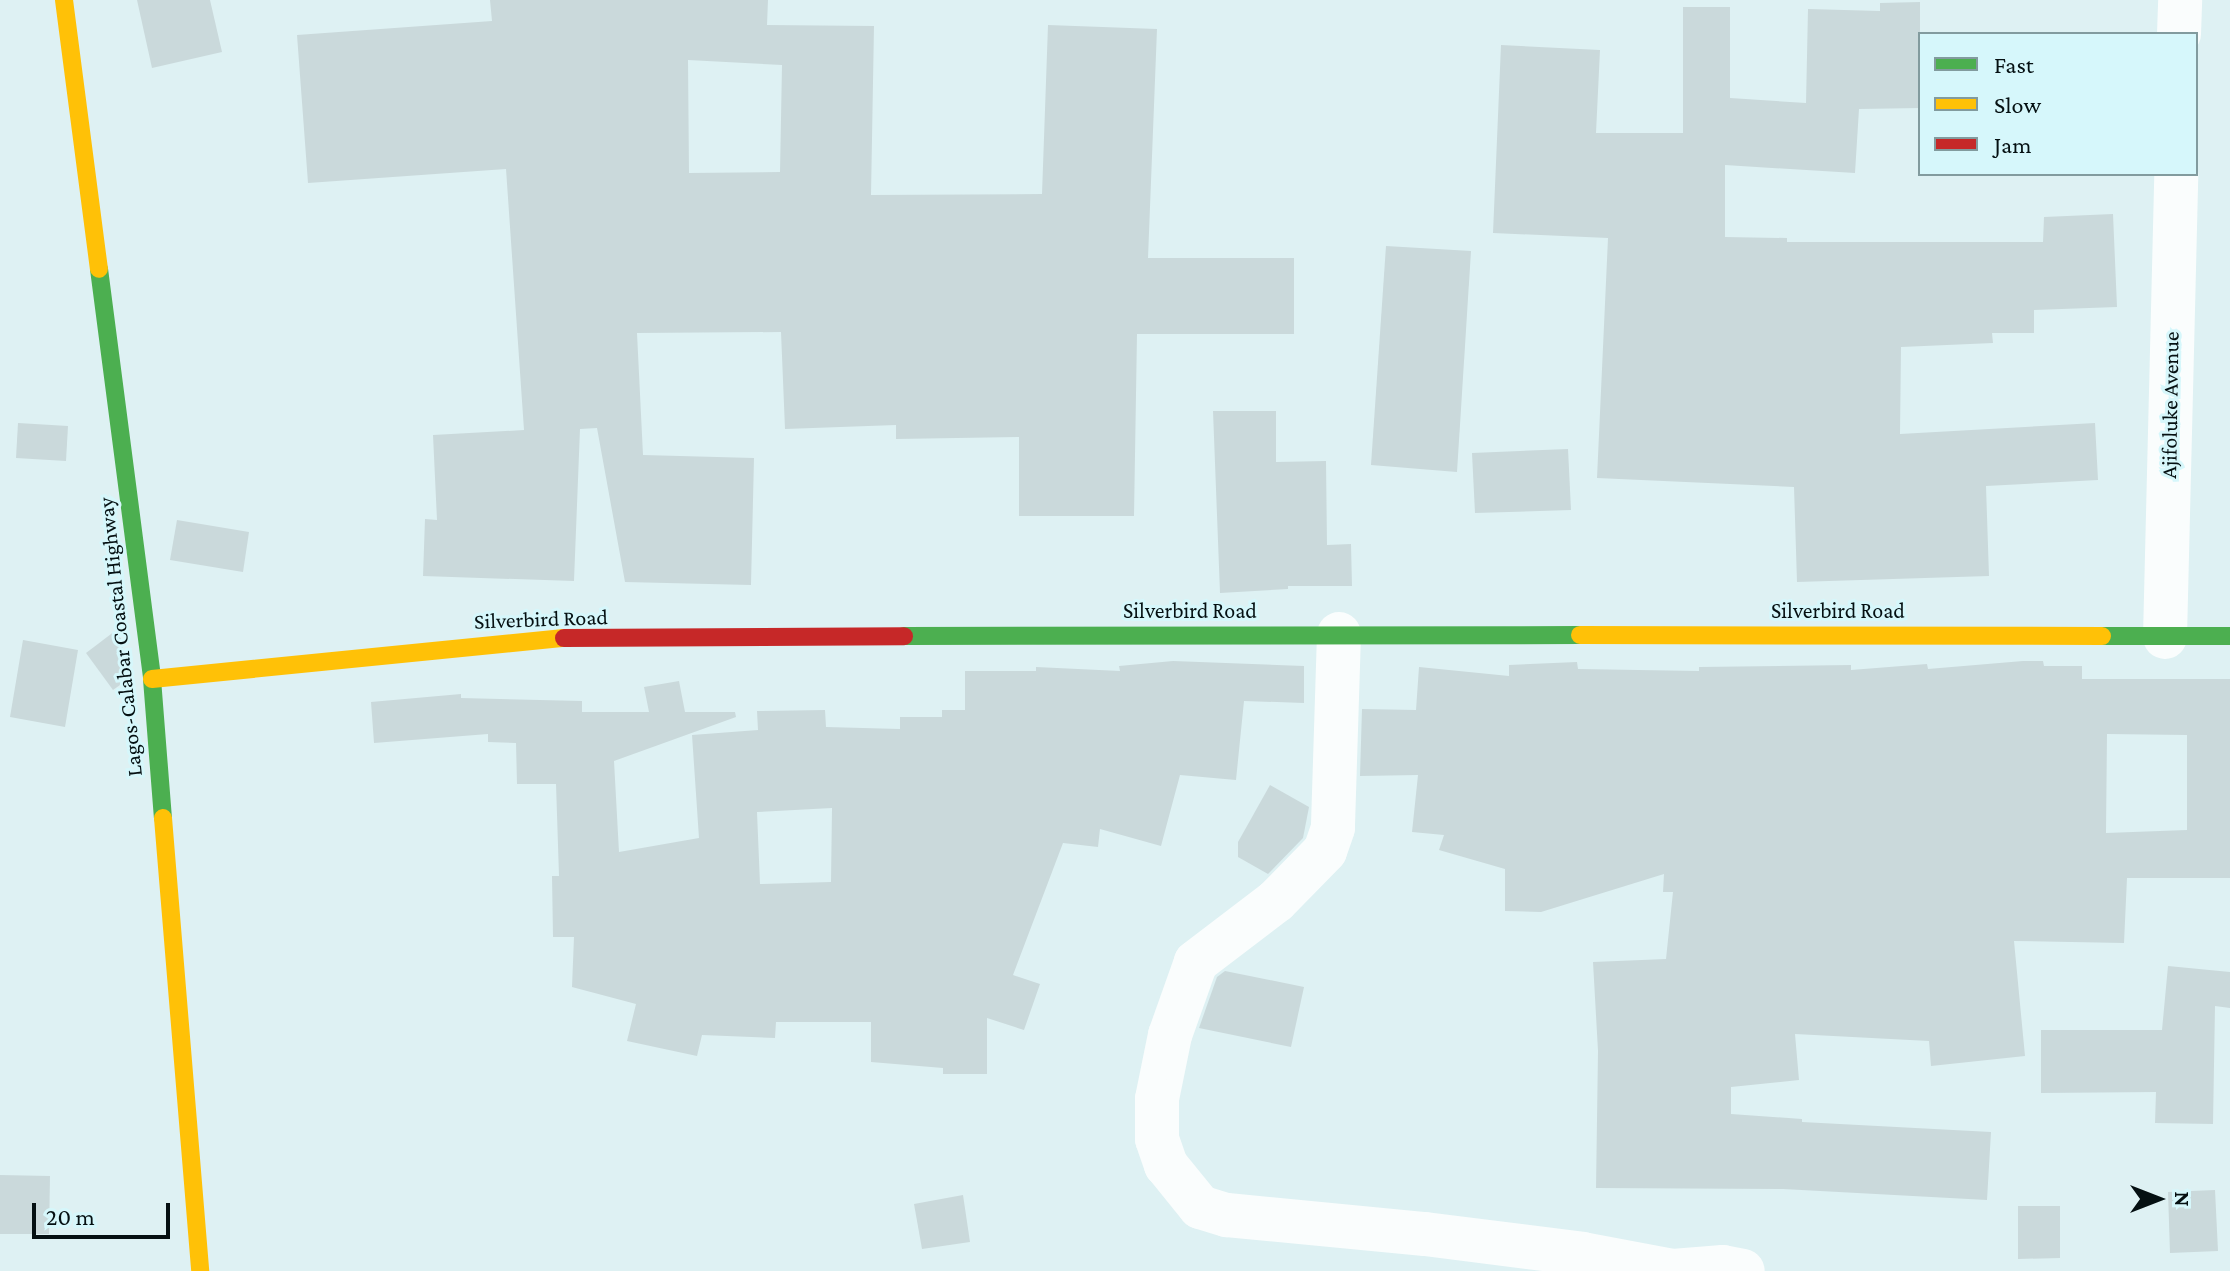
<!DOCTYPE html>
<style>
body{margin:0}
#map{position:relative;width:2230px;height:1271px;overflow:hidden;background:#def1f3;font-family:"Crimson Pro",serif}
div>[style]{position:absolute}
.building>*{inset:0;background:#cad9db}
.street>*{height:44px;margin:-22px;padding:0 22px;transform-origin:22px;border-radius:22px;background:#fafdfd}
.fast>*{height:18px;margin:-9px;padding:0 9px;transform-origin:9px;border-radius:9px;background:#4caf50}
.slow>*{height:18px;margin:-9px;padding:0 9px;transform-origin:9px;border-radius:9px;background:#ffc107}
.jam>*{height:18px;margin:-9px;padding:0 9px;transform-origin:9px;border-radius:9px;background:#c62828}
span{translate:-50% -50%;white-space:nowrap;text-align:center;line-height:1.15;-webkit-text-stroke:6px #d6f7fb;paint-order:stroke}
.street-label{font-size:22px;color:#051012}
.legend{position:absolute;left:1918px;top:32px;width:280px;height:144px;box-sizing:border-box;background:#d6f7fb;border:2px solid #829b9e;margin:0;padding:10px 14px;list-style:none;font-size:24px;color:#051012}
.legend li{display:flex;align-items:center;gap:16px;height:40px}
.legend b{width:40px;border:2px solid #829b9e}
.north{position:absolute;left:2118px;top:1159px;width:80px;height:80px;-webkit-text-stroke:6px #d6f7fb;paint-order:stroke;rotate:90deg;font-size:22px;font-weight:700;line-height:32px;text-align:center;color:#051012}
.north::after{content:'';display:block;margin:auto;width:28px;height:36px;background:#051012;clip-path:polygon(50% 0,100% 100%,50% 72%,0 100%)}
.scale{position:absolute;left:32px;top:1203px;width:138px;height:36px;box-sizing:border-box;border:4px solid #051012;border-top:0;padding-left:10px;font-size:24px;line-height:28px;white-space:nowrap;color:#051012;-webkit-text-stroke:6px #d6f7fb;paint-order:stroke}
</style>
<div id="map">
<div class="building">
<div style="clip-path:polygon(137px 0,210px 0,222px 52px,152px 68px)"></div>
<div style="clip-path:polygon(evenodd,490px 0,768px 0,767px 25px,874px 26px,871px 195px,1042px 194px,1048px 25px,1157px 29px,1148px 258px,1294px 258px,1294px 334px,1137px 334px,1134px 516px,1019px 516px,1019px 437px,896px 439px,896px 425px,785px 429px,781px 332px,637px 333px,643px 455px,754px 458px,751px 585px,625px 582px,597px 428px,580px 429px,574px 581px,423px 576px,425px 519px,437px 520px,433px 435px,524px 430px,506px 169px,308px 183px,297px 35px,492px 21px,490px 0,688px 60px,782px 65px,780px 172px,689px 173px,688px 60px)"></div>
<div style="clip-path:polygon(1920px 2px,1920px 108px,1859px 109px,1855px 173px,1725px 165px,1725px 237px,1787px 238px,1787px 242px,2043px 242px,2044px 217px,2113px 214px,2117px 307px,2034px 310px,2034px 333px,1992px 333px,1993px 343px,1901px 347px,1900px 434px,2095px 423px,2098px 480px,1986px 486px,1989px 576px,1797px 582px,1794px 487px,1597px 478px,1608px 238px,1493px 233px,1501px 45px,1600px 50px,1596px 133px,1683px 133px,1683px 7px,1730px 7px,1730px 98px,1806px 103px,1808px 9px,1880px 11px,1880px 3px)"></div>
<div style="clip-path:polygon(1386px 246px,1471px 251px,1457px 472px,1371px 465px)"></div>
<div style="clip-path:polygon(1213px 411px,1276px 411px,1276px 462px,1326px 461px,1327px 545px,1351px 544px,1352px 586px,1288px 586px,1288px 589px,1220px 593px)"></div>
<div style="clip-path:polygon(18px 423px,68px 426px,66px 461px,16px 458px)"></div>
<div style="clip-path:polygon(1568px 449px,1571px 510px,1475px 513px,1472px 453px)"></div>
<div style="clip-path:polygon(177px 520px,249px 532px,243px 572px,170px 560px)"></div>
<div style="clip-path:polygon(115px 631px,122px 640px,127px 680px,113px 690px,86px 653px)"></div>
<div style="clip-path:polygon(23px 640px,78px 650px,65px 727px,10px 717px)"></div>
<div style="clip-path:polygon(evenodd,1173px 661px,1304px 666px,1304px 703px,1244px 701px,1236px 780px,1180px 775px,1161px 846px,1100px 829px,1098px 847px,1063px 843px,1013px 975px,1040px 984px,1024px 1030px,987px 1018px,987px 1074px,943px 1074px,943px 1068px,871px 1062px,871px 1022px,776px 1022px,775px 1038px,702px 1035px,697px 1056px,627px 1041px,636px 1004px,572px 987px,574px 937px,553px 937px,552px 876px,559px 876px,556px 784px,517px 784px,516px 743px,488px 742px,488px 734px,374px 743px,371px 702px,461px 694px,461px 698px,582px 701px,582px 712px,649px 712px,644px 687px,679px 681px,685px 712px,735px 712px,736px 717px,614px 761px,619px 852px,699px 838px,692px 735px,758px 730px,757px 711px,825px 710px,826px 727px,900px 729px,900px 717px,942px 717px,942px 710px,965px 710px,965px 671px,1036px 671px,1036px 667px,1120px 671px,1119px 666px,1173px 661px,832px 808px,831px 882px,760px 884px,757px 812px,832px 808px)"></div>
<div style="clip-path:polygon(evenodd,2023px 661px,2043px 661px,2044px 666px,2082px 666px,2082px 679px,2230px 679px,2230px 878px,2127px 878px,2124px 943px,2014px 941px,2025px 1056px,1931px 1066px,1929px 1041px,1795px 1034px,1799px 1080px,1731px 1087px,1731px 1114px,1802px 1119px,1802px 1122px,1991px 1132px,1987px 1200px,1783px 1189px,1596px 1188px,1598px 1051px,1593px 962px,1666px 959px,1673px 892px,1663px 892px,1664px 874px,1541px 912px,1505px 911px,1505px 869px,1439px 850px,1444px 835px,1412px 832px,1418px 775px,1360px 776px,1362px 709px,1416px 710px,1419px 667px,1509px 676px,1509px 665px,1577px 662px,1578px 669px,1699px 671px,1699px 667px,1851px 665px,1851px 670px,1927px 664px,1928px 669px,2023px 661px,2107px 734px,2187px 735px,2187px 830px,2106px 833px,2107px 734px)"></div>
<div style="clip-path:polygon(1270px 785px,1309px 807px,1303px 838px,1268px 874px,1238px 857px,1238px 842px)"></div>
<div style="clip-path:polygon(2168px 966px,2230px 972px,2230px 1008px,2215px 1006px,2213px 1124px,2155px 1123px,2156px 1092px,2041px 1093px,2041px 1030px,2162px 1030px)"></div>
<div style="clip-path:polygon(1225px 971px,1304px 987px,1291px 1047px,1199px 1028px,1217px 977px)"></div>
<div style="clip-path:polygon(0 1175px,50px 1176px,49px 1234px,0 1234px)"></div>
<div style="clip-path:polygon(2215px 1190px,2218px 1251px,2170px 1253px,2168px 1192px)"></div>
<div style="clip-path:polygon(963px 1195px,970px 1242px,922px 1249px,914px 1204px)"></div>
<div style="clip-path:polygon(2018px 1206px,2060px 1206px,2060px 1258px,2018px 1259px)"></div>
</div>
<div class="street">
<div style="left:2179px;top:34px;width:34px;rotate:-88deg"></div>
<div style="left:1339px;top:634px;width:194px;rotate:91.8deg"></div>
<div style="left:1333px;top:828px;width:24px;rotate:109deg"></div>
<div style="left:1325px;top:851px;width:70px;rotate:134.4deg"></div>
<div style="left:1276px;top:901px;width:101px;rotate:142.7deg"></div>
<div style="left:1196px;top:962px;width:77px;rotate:109.6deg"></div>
<div style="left:1170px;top:1035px;width:65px;rotate:101.5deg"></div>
<div style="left:1157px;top:1099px;width:40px;rotate:90deg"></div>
<div style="left:1157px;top:1139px;width:28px;rotate:71deg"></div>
<div style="left:1166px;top:1165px;width:54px;rotate:51deg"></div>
<div style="left:1200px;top:1207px;width:28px;rotate:17deg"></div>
<div style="left:1227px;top:1215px;width:199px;rotate:5.5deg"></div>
<div style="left:1425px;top:1234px;width:159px;rotate:7.2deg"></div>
<div style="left:1583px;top:1254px;width:92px;rotate:10.7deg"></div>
<div style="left:1673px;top:1271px;width:50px;rotate:-4.6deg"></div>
<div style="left:1723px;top:1267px;width:20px;rotate:11deg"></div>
<div style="left:2165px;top:637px;width:463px;rotate:-88.6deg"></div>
</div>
<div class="fast">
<div style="left:99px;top:269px;width:413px;rotate:82.6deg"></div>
<div style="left:152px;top:679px;width:139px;rotate:85.5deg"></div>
<div style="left:904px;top:636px;width:676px;rotate:-0.08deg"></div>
<div style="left:2102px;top:636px;width:128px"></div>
</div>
<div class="slow">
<div style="left:64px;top:0;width:271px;rotate:82.6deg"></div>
<div style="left:1580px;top:635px;width:522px;rotate:0.11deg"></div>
<div style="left:152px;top:679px;width:414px;rotate:-5.7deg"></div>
<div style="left:163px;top:818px;width:455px;rotate:85.3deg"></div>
</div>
<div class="jam">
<div style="left:564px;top:638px;width:340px;rotate:-0.3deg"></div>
</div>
<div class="street-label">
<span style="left:2170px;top:405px;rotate:-89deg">Ajifoluke Avenue</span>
<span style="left:1190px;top:611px">Silverbird Road</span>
<span style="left:1838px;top:611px">Silverbird Road</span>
<span style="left:541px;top:619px;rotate:-2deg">Silverbird Road</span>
<span style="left:120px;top:637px;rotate:-96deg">Lagos-Calabar Coastal Highway</span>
</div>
<ul class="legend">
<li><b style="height:10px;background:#4caf50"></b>Fast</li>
<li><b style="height:10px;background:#ffc107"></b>Slow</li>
<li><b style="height:10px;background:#c62828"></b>Jam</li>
</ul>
<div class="north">N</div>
<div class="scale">20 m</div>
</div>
